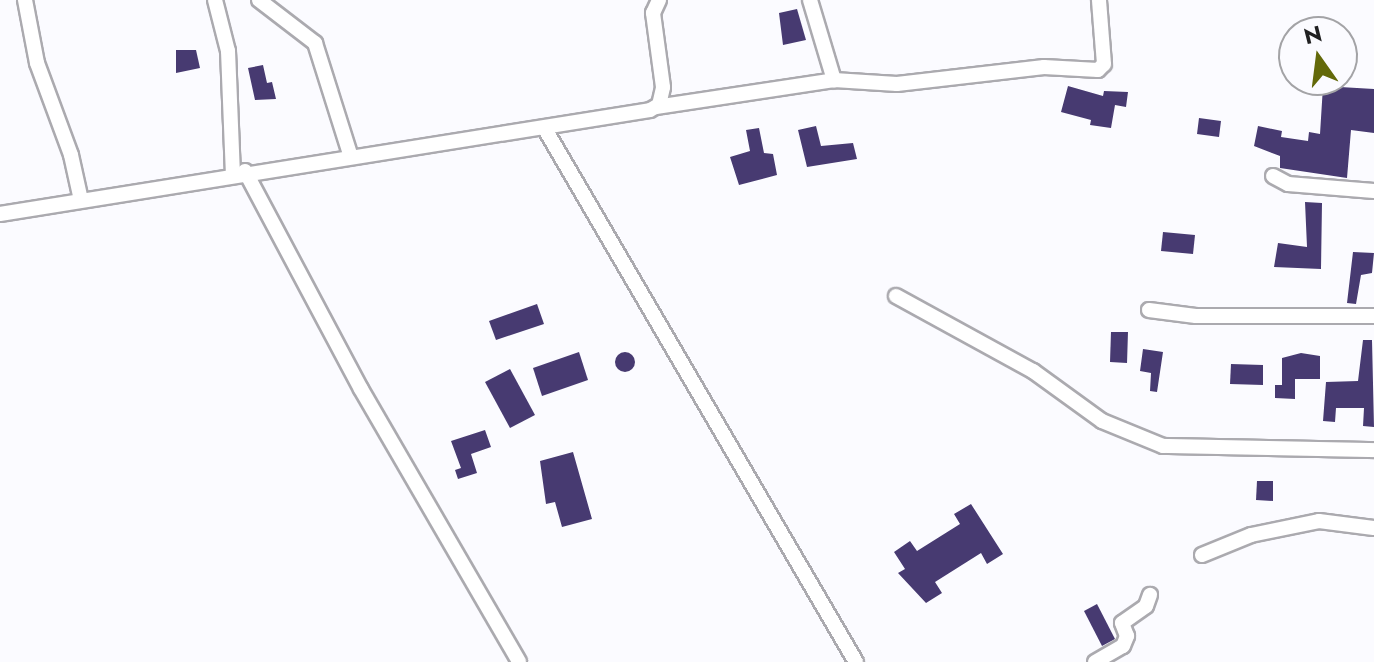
<!DOCTYPE html>
<style>
body{margin:0}
#map{position:relative;width:1374px;height:662px;overflow:hidden;background:#fbfbff;font-family:Jost,sans-serif}
div>[style]{position:absolute}
.building>*{inset:0;background:#473a71}
.round{border-radius:50%}
.roads{filter:drop-shadow(2px 0 #abaaaf) drop-shadow(-2px 0 #abaaaf) drop-shadow(0 2px #abaaaf) drop-shadow(0 -2px #abaaaf)}
.minor>*{height:14px;margin:-7px;padding:0 7px;transform-origin:7px;border-radius:7px;background:#fff}
span{translate:-50% -50%;white-space:nowrap;text-align:center;line-height:1.15;-webkit-text-stroke:8px #fbfbff;paint-order:stroke}
.north{position:absolute;left:1278px;top:16px;width:80px;height:80px;box-sizing:border-box;background:#fbfbff;border:2px solid #a3a3a6;border-radius:50%;rotate:346deg;font-size:22px;font-weight:700;line-height:32px;text-align:center;color:#202021}
.north::after{content:'';display:block;margin:auto;width:28px;height:36px;background:#63690a;clip-path:polygon(50% 0,100% 100%,50% 72%,0 100%)}
</style>
<div id="map">
<div class="building">
<div style="clip-path:polygon(797px 9px,806px 40px,783px 45px,779px 13px)"></div>
<div style="clip-path:polygon(176px 50px,196px 50px,200px 68px,176px 73px)"></div>
<div style="clip-path:polygon(263px 65px,267px 83px,272px 82px,276px 99px,255px 100px,248px 68px)"></div>
<div style="clip-path:polygon(1068px 86px,1103px 96px,1104px 91px,1128px 92px,1126px 107px,1115px 105px,1111px 128px,1090px 125px,1091px 120px,1061px 112px)"></div>
<div style="clip-path:polygon(1323px 86px,1374px 89px,1374px 133px,1351px 130px,1347px 178px,1280px 168px,1280px 156px,1254px 146px,1258px 126px,1282px 131px,1281px 137px,1308px 141px,1309px 132px,1320px 134px)"></div>
<div style="clip-path:polygon(1199px 118px,1221px 121px,1219px 137px,1197px 134px)"></div>
<div style="clip-path:polygon(816px 126px,821px 146px,853px 143px,857px 159px,807px 167px,798px 130px)"></div>
<div style="clip-path:polygon(759px 128px,764px 153px,773px 154px,777px 175px,739px 185px,730px 157px,750px 151px,746px 130px)"></div>
<div style="clip-path:polygon(1305px 202px,1322px 203px,1321px 269px,1274px 267px,1278px 243px,1307px 247px)"></div>
<div style="clip-path:polygon(1163px 232px,1195px 235px,1193px 254px,1161px 251px)"></div>
<div style="clip-path:polygon(1353px 252px,1374px 253px,1372px 273px,1361px 275px,1356px 304px,1347px 303px)"></div>
<div style="clip-path:polygon(537px 304px,544px 324px,496px 340px,489px 321px)"></div>
<div style="clip-path:polygon(1111px 332px,1128px 332px,1127px 363px,1110px 362px)"></div>
<div style="clip-path:polygon(1363px 340px,1372px 340px,1374px 427px,1363px 426px,1364px 408px,1336px 408px,1335px 422px,1323px 421px,1326px 382px,1358px 381px)"></div>
<div style="clip-path:polygon(1143px 349px,1163px 352px,1157px 392px,1150px 391px,1151px 373px,1140px 371px)"></div>
<div class="round" style="left:615px;top:352px;width:20px;height:20px"></div>
<div style="clip-path:polygon(579px 352px,588px 380px,542px 396px,533px 368px)"></div>
<div style="clip-path:polygon(1301px 353px,1320px 356px,1320px 379px,1295px 379px,1295px 399px,1275px 398px,1275px 385px,1282px 385px,1282px 358px)"></div>
<div style="clip-path:polygon(1231px 364px,1263px 365px,1263px 385px,1230px 384px)"></div>
<div style="clip-path:polygon(510px 369px,535px 415px,510px 428px,485px 382px)"></div>
<div style="clip-path:polygon(485px 430px,491px 447px,471px 454px,477px 473px,458px 479px,455px 470px,461px 468px,451px 441px)"></div>
<div style="clip-path:polygon(573px 452px,592px 519px,562px 527px,555px 502px,546px 504px,540px 461px)"></div>
<div style="clip-path:polygon(1257px 481px,1273px 481px,1273px 501px,1256px 500px)"></div>
<div style="clip-path:polygon(971px 504px,1003px 554px,987px 564px,981px 553px,935px 582px,942px 593px,926px 603px,898px 573px,905px 569px,894px 552px,910px 541px,917px 551px,960px 524px,954px 514px)"></div>
<div style="clip-path:polygon(1097px 604px,1115px 639px,1102px 646px,1084px 611px)"></div>
</div>
<div class="roads">
<div class="minor">
<div style="left:25px;top:0;width:64px;rotate:79.2deg"></div>
<div style="left:37px;top:63px;width:98px;rotate:69.7deg"></div>
<div style="left:71px;top:155px;width:46px;rotate:77.5deg"></div>
<div style="left:215px;top:0;width:53px;rotate:75.7deg"></div>
<div style="left:228px;top:51px;width:122px;rotate:87.7deg"></div>
<div style="left:259px;top:0;width:71px;rotate:37.5deg"></div>
<div style="left:315px;top:43px;width:116px;rotate:72.5deg"></div>
<div style="left:810px;top:0;width:84px;rotate:73.3deg"></div>
<div style="left:656px;top:107px;width:180px;rotate:-8.6deg"></div>
<div style="left:834px;top:80px;width:63px;rotate:3.6deg"></div>
<div style="left:897px;top:84px;width:148px;rotate:-6.6deg"></div>
<div style="left:1044px;top:67px;width:54px;rotate:3.2deg"></div>
<div style="left:1098px;top:70px;width:8px;rotate:-45deg"></div>
<div style="left:1104px;top:64px;width:64px;rotate:-94.5deg"></div>
<div style="left:545px;top:129px;width:617px;rotate:59.74deg"></div>
<div style="left:245px;top:171px;width:247px;rotate:62deg"></div>
<div style="left:361px;top:389px;width:315px;rotate:59.9deg"></div>
<div style="left:1273px;top:176px;width:17px;rotate:28deg"></div>
<div style="left:1288px;top:184px;width:86px;rotate:4.7deg"></div>
<div style="left:0;top:214px;width:658px;rotate:-9.09deg"></div>
<div style="left:650px;top:110px;width:10px;rotate:-29deg"></div>
<div style="left:659px;top:105px;width:18px;rotate:-77deg"></div>
<div style="left:663px;top:87px;width:75px;rotate:-97.7deg"></div>
<div style="left:653px;top:13px;width:14px;rotate:-65deg"></div>
<div style="left:896px;top:296px;width:156px;rotate:28.7deg"></div>
<div style="left:1033px;top:371px;width:85px;rotate:35.9deg"></div>
<div style="left:1102px;top:421px;width:66px;rotate:22.3deg"></div>
<div style="left:1163px;top:446px;width:211px;rotate:1.1deg"></div>
<div style="left:1149px;top:310px;width:47px;rotate:7.3deg"></div>
<div style="left:1196px;top:316px;width:178px"></div>
<div style="left:1202px;top:555px;width:53px;rotate:-22.2deg"></div>
<div style="left:1251px;top:535px;width:69px;rotate:-11.6deg"></div>
<div style="left:1319px;top:521px;width:55px;rotate:7.3deg"></div>
<div style="left:1095px;top:662px;width:32px;rotate:-30deg"></div>
<div style="left:1123px;top:646px;width:11px;rotate:-68deg"></div>
<div style="left:1127px;top:636px;width:14px;rotate:-111deg"></div>
<div style="left:1122px;top:623px;width:29px;rotate:-35deg"></div>
<div style="left:1146px;top:606px;width:12px;rotate:-70deg"></div>
</div>
</div>
<div class="north">N</div>
</div>
